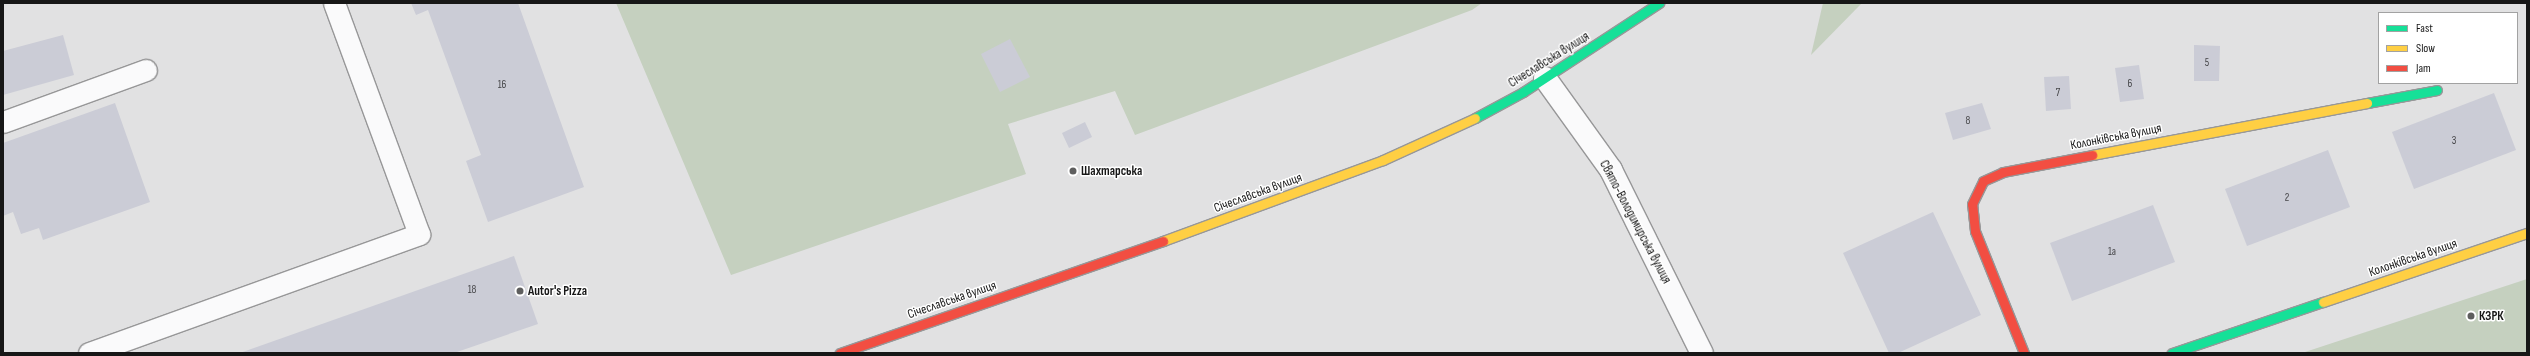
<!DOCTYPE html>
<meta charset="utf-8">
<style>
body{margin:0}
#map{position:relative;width:2530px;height:356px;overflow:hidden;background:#e1e1e2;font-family:"Sofia Sans Condensed",sans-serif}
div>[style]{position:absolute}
.green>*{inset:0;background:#c5d0bf}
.building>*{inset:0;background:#cbccd6}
.roads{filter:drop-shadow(1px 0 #979798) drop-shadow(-1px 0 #979798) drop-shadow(0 1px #979798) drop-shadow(0 -1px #979798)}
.lane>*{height:21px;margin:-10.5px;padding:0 10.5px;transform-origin:10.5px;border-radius:10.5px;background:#fafafb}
.street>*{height:22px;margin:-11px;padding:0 11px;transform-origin:11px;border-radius:11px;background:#fafafb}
.fast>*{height:9px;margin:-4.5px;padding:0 4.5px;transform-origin:4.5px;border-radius:4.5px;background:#16e098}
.slow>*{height:9px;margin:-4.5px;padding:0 4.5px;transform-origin:4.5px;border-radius:4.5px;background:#ffcf43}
.jam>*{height:9px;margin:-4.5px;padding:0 4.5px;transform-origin:4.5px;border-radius:4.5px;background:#f24e42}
.dots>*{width:11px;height:11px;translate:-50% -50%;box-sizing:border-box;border:2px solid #fff;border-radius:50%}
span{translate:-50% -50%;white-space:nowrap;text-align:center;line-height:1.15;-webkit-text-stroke:3px #fff;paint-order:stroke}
.number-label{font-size:11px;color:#464649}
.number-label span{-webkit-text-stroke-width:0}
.street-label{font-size:13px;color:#171717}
.poi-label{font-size:13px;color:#171717;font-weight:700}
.left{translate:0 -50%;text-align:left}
.frame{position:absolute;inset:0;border:4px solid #171717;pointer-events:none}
.legend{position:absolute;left:2378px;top:12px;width:140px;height:72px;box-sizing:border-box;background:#fff;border:1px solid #a2a2a2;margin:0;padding:5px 7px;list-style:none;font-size:12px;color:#171717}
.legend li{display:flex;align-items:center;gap:8px;height:20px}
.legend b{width:20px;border:1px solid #a2a2a2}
</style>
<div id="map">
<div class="green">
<div style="clip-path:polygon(616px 3px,1482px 3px,1472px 10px,1135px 135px,1115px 91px,1008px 124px,1026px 174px,731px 275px)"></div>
<div style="clip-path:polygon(1823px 3px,1862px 3px,1811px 55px)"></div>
<div style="clip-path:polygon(2527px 279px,2527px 353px,2302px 353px)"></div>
</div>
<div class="building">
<div style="clip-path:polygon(411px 3px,518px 3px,584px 187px,488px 222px,466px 161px,481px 155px,428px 10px,416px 15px)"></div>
<div style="clip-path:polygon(63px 35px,74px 75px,3px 95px,3px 51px)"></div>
<div style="clip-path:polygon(1010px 39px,1030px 77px,1000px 92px,981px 54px)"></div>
<div style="clip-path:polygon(2194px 45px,2220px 46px,2219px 81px,2194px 81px)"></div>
<div style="clip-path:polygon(2139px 65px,2144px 99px,2120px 102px,2115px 68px)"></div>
<div style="clip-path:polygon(2069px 76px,2071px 109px,2046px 111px,2044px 77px)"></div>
<div style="clip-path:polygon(2494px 93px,2516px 150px,2414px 189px,2392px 132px)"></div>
<div style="clip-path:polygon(115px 103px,150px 202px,43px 240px,39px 228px,21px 234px,13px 212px,3px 216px,3px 143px)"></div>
<div style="clip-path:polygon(1982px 103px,1991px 129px,1953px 140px,1945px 113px)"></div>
<div style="clip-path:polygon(1085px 122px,1092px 137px,1069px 148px,1062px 133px)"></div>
<div style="clip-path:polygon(2328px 150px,2350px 207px,2247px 246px,2225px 189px)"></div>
<div style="clip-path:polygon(2153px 205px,2175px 262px,2072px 301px,2050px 243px)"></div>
<div style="clip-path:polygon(1933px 212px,1981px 315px,1898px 353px,1889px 353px,1843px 253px)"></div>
<div style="clip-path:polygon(514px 256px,538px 324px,454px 353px,240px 353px)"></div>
</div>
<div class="roads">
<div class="lane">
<div style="left:3px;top:122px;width:152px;rotate:-20deg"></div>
<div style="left:89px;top:353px;width:351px;rotate:-19.8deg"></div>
<div style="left:419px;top:234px;width:246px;rotate:-110.2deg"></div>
</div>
<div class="street">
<div style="left:1545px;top:78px;width:113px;rotate:54.3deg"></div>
<div style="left:1611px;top:170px;width:204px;rotate:63.6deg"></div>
</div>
<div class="fast">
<div style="left:2367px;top:103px;width:71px;rotate:-10.5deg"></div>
<div style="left:1475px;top:118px;width:55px;rotate:-28.4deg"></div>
<div style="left:1523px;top:92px;width:163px;rotate:-33.2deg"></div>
<div style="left:2172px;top:353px;width:159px;rotate:-18.7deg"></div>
</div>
<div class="slow">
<div style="left:2092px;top:155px;width:280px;rotate:-10.7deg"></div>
<div style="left:1163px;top:241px;width:234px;rotate:-20.2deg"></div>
<div style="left:1383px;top:160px;width:101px;rotate:-24.5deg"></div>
<div style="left:2323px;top:302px;width:215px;rotate:-18.7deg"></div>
</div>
<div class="jam">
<div style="left:840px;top:353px;width:342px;rotate:-19.1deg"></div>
<div style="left:2024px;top:353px;width:131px;rotate:-111.9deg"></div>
<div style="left:1975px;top:231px;width:27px;rotate:-96deg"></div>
<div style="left:1972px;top:204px;width:25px;rotate:-64deg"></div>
<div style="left:1983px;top:181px;width:22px;rotate:-24deg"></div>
<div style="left:2003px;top:172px;width:91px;rotate:-10.8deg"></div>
</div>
</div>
<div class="dots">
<div style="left:1073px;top:171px;background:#5e5e5e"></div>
<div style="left:520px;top:291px;background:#5e5e5e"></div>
<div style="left:2471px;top:316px;background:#5e5e5e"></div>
</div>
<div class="number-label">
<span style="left:2207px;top:63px">5</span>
<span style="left:2130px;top:84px">6</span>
<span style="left:502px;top:85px">16</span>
<span style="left:2058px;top:93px">7</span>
<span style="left:1968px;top:121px">8</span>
<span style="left:2454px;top:141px">3</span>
<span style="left:2287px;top:198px">2</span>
<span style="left:2112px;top:252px">1а</span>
<span style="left:472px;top:290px">18</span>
</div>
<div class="street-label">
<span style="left:1549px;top:60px;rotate:-32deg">Січеславська вулиця</span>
<span style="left:2116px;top:137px;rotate:-11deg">Колонківська вулиця</span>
<span style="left:1258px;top:193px;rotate:-20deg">Січеславська вулиця</span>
<span style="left:1635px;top:222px;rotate:62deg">Свято-Володимирська вулиця</span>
<span style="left:2413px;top:258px;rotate:-19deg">Колонківська вулиця</span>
<span style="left:952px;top:300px;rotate:-19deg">Січеславська вулиця</span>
</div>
<div class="poi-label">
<span class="left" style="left:1081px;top:171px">Шахтарська</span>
<span class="left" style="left:528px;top:291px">Autor's Pizza</span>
<span class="left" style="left:2479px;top:316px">КЗРК</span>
</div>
<div class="frame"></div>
<ul class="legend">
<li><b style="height:5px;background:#16e098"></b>Fast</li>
<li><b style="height:5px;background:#ffcf43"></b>Slow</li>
<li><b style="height:5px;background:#f24e42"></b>Jam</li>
</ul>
</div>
